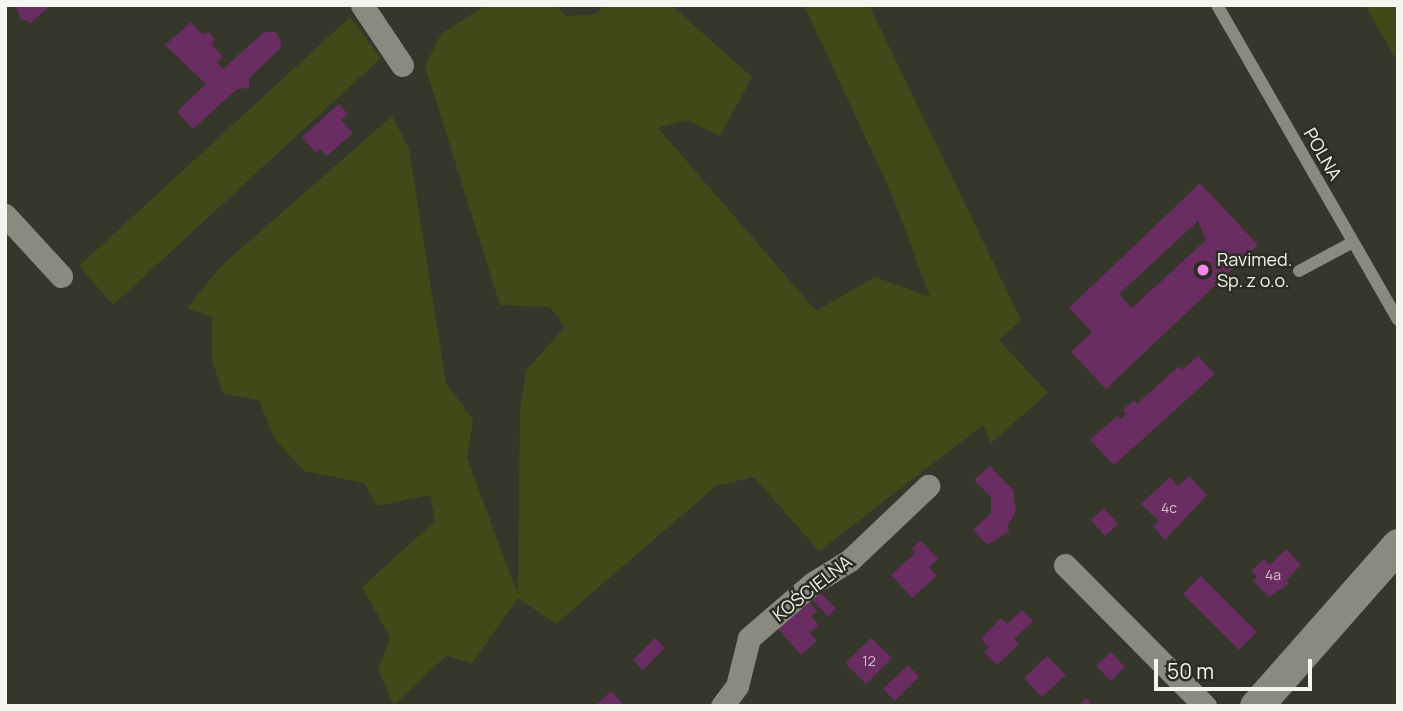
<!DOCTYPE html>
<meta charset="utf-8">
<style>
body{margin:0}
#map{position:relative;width:1403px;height:711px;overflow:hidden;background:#35372b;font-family:Manrope,sans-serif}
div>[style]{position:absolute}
.green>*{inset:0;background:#434819}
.building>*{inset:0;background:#692d61}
.lane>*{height:12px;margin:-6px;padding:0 6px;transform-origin:6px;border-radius:6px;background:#888b7d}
.street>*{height:23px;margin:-11.5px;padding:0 11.5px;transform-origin:11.5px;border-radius:11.5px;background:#888b7d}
.secondary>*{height:33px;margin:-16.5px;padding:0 16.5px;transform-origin:16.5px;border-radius:16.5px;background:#888b7d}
.dots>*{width:19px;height:19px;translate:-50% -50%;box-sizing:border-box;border:4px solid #2b2d22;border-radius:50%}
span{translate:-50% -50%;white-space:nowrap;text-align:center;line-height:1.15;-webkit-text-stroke:5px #2b2d22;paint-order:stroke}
.number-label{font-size:14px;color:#d1c3cb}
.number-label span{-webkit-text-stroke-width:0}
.street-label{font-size:18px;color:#f4f5ee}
.poi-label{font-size:18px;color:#f4f5ee}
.left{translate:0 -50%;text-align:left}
.frame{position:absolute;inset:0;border:7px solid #f4f5ee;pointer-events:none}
.scale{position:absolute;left:1154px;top:659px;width:158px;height:32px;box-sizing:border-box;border:4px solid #f4f5ee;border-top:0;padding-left:9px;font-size:21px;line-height:24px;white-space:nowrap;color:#f4f5ee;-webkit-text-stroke:5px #2b2d22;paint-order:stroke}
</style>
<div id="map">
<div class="green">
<div style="clip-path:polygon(486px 5px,557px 5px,566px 16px,596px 14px,605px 5px,671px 5px,752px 77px,720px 136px,686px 120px,658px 128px,816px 311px,875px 277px,930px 297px,893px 197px,804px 5px,869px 5px,1021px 320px,999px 340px,1048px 393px,991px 443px,983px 425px,819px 551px,754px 477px,716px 486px,556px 624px,518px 598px,472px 663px,446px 656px,394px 705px,378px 670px,390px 637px,362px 587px,435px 521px,430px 495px,377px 506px,364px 483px,304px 471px,274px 438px,259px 400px,223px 393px,212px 360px,212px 317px,187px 308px,222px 265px,392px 116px,409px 149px,446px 383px,473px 420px,467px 458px,518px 595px,520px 411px,526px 370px,565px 327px,550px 307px,500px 305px,425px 66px,441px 34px)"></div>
<div style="clip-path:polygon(1365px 5px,1398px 5px,1398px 63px)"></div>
<div style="clip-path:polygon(350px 17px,381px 58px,113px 305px,79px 266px)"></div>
</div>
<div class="building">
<div style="clip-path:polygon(15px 5px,51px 5px,31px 23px,21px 19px)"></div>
<div style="clip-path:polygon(191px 22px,202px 34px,209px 32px,214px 38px,212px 45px,223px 57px,217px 62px,223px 69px,264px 32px,276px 32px,281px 41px,280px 49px,249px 78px,249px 88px,237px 89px,193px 129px,177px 112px,206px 84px,165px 45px)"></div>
<div style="clip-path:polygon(339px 104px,348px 114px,341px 120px,353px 133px,327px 156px,320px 149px,316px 153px,302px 137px)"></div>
<div style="clip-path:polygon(evenodd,1200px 183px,1258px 245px,1106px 389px,1071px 352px,1092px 332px,1069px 308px,1200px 183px,1198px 221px,1206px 240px,1132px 308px,1119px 294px,1198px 221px)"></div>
<div style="clip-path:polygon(1198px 356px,1215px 374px,1114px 465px,1090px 440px,1117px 416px,1120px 419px,1126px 414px,1123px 410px,1134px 400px,1137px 404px,1179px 366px,1182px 370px)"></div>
<div style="clip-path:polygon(990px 466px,1013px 490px,1016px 511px,1007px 527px,1010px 531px,987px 545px,973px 530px,991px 513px,991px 497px,974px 480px)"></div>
<div style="clip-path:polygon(1189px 476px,1207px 495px,1165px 540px,1153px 526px,1159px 521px,1141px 504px,1170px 477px,1178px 486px)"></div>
<div style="clip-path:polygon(1104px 508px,1118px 524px,1105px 536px,1091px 520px)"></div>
<div style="clip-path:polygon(921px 540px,938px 559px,929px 567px,937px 576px,912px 598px,891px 575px,915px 553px,912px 549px)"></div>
<div style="clip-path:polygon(1286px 549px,1301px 565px,1286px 581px,1289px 584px,1269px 597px,1253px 581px,1257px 577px,1251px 571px,1264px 559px,1270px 565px)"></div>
<div style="clip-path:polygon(1201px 576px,1257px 632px,1239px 650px,1183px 594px)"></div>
<div style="clip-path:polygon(818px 591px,836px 608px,828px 617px,811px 598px)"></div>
<div style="clip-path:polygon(810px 603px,817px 611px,811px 616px,819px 625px,810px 633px,817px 641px,801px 655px,777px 628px)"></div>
<div style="clip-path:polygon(1022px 610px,1033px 621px,1014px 639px,1019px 644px,997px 665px,984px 652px,989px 647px,981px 639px,1001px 618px,1007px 624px)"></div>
<div style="clip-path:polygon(655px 638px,665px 648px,643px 670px,633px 660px)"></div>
<div style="clip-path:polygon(871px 638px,892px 658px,866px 684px,845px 663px)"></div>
<div style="clip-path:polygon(1111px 652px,1125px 667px,1111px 681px,1096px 666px)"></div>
<div style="clip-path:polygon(1047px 656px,1066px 675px,1042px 697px,1024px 678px)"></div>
<div style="clip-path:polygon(908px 665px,919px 677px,895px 701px,883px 689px)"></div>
<div style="clip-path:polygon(611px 691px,625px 706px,595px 706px)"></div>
<div style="clip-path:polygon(1086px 698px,1093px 706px,1078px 706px)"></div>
</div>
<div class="lane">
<div style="left:1217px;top:5px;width:363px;rotate:60.1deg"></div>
<div style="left:1299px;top:271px;width:61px;rotate:-28.2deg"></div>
</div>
<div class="street">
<div style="left:362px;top:5px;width:72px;rotate:56.3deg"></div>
<div style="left:5px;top:215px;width:83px;rotate:47.4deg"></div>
<div style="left:1065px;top:565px;width:199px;rotate:45.2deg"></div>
<div style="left:722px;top:706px;width:25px;rotate:-53deg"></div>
<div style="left:737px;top:686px;width:49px;rotate:-76deg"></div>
<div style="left:749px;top:638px;width:84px;rotate:-40.7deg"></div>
<div style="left:813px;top:583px;width:44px;rotate:-31.9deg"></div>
<div style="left:850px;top:560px;width:108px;rotate:-43.5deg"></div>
</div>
<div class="secondary">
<div style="left:1256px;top:706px;width:215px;rotate:-48.6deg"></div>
</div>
<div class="dots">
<div style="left:1203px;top:270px;background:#f987e8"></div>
</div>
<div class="number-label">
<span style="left:1169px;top:508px">4c</span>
<span style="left:1273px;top:575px">4a</span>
<span style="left:869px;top:661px">12</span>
</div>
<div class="street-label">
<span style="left:1323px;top:154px;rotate:60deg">POLNA</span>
<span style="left:812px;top:588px;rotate:-38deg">KOŚCIELNA</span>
</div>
<div class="poi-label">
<span class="left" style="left:1217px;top:270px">Ravimed.<br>Sp. z o.o.</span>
</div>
<div class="frame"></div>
<div class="scale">50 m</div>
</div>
